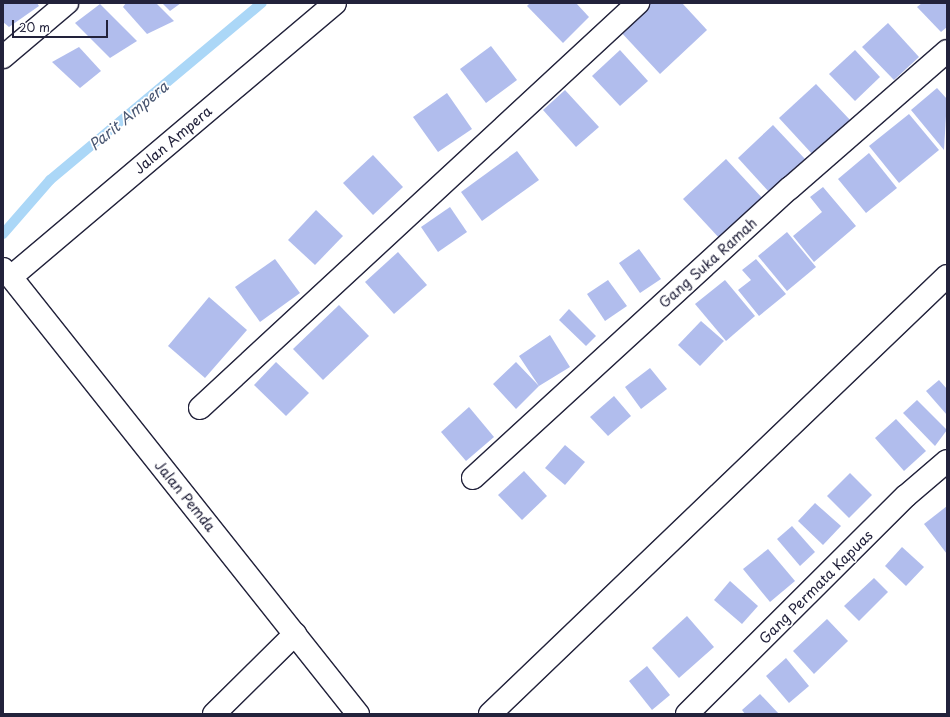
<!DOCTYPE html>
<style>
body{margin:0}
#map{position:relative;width:950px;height:717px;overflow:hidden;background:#fff;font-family:"Playpen Sans",sans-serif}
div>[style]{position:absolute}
.stream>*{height:10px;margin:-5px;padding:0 5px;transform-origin:5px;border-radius:5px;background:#abd7f7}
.building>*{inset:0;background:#b1bded}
.roads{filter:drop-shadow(1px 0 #22223b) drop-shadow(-1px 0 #22223b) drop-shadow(0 1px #22223b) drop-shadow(0 -1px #22223b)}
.street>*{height:22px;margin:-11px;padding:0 11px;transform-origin:11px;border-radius:11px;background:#fff}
.secondary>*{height:22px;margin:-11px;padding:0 11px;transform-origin:11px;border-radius:11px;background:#fff}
span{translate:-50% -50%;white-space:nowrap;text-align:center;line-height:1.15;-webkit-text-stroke:3.5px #fff;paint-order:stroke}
.street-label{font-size:14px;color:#22223b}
.water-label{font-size:15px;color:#4b5873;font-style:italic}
.frame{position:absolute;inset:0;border:4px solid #22223b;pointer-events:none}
.scale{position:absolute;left:12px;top:20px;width:96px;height:18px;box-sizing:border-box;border:2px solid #22223b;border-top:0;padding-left:5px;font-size:12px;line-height:14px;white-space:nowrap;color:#22223b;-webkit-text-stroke:3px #fff;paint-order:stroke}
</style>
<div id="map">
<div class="stream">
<div style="left:3px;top:234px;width:72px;rotate:-49deg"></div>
<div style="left:50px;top:180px;width:276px;rotate:-39.9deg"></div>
</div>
<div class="building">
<div style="clip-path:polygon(3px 3px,37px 3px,39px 6px,9px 27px,3px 22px)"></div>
<div style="clip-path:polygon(126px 3px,156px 3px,174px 21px,147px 34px,123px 7px)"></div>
<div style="clip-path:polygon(162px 3px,181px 3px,170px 11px)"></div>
<div style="clip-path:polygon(530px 3px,576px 3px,589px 17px,563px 43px,527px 6px)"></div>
<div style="clip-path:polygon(647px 3px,682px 3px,707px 30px,660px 74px,619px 30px)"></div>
<div style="clip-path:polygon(922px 3px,947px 3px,947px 27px,941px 32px,917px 7px)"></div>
<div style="clip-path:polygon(100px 4px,137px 41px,110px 58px,75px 23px)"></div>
<div style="clip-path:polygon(888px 23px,919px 57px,894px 80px,862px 47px)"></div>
<div style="clip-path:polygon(491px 46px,517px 80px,486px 103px,460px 69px)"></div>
<div style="clip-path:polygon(79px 47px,101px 71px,80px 88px,52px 62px)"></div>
<div style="clip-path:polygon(620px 50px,648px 81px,620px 106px,592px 76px)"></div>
<div style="clip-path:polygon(855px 50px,880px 77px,855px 101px,829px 74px)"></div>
<div style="clip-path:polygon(816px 84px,851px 121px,814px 156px,779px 118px)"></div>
<div style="clip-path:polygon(937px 88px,947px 99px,944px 150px,911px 110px)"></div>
<div style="clip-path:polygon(565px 90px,599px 127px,576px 147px,543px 110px)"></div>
<div style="clip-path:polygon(447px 93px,472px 129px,438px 152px,413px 117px)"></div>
<div style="clip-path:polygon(909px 114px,939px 150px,899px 183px,869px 146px)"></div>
<div style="clip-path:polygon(773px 125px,805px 159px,769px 192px,738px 158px)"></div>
<div style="clip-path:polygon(517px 151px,539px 180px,482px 221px,461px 192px)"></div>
<div style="clip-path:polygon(869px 153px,897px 188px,866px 213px,838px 179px)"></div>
<div style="clip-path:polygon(373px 155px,403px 187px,373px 215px,343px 183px)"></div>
<div style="clip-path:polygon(726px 159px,764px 200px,721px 240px,683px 199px)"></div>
<div style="clip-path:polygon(823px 187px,856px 226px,814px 262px,793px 236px,822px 212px,810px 197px)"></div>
<div style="clip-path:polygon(450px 207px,467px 232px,438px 252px,421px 227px)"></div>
<div style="clip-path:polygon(316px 210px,343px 236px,315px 265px,288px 240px)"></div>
<div style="clip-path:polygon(787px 232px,816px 267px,787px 291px,758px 256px)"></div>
<div style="clip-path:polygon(639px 249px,661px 279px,640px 293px,619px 263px)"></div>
<div style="clip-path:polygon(398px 252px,427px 285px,394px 314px,365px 282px)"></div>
<div style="clip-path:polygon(275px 259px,300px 293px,260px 322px,235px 287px)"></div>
<div style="clip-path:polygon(756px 259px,786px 294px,759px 316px,738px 290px,751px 280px,742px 270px)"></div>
<div style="clip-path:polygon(608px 280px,627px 306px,605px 321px,587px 294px)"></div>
<div style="clip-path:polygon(725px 280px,755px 316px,726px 341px,695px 304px)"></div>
<div style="clip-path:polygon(209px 297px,247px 330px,205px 378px,168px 346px)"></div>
<div style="clip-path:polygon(339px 305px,369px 336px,323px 380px,293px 349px)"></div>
<div style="clip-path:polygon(569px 309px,596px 336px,586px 346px,559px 320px)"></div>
<div style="clip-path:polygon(701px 321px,724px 341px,700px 366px,678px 345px)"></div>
<div style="clip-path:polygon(550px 335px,570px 367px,539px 386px,516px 409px,493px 384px,516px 362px,539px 386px,519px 356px)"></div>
<div style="clip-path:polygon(276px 362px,309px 393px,286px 416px,254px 385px)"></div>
<div style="clip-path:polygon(650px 368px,667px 389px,641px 409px,625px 387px)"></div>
<div style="clip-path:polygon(939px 380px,947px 389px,947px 415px,926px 391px)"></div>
<div style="clip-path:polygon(614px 396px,631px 416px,608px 436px,590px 417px)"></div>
<div style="clip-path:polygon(917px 400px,947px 430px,935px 446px,903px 413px)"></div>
<div style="clip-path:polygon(469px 407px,494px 437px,466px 461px,441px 432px)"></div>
<div style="clip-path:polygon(896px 419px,926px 451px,904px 471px,875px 438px)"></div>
<div style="clip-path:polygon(565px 445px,585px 462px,565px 485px,545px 468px)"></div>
<div style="clip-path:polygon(524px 471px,547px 496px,522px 520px,498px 495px)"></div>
<div style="clip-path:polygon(850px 473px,872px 495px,849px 518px,827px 496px)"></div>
<div style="clip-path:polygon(815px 503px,841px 526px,823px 545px,798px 521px)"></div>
<div style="clip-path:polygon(947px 506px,947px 554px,924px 524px)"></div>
<div style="clip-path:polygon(792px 526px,815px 552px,800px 566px,777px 539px)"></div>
<div style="clip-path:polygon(902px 547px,924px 567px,906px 586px,885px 566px)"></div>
<div style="clip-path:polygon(768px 549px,795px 581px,770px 602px,743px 569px)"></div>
<div style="clip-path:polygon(874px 578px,888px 592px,859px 621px,844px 606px)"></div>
<div style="clip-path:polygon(730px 581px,758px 606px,742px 624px,714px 600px)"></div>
<div style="clip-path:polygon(687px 616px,714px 647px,679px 678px,652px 648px)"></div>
<div style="clip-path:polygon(827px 619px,848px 641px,814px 674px,793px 651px)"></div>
<div style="clip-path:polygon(786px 658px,809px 686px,789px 703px,766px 676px)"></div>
<div style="clip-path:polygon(647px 666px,670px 695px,652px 710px,629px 681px)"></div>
<div style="clip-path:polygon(760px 694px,779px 714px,745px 714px,742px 710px)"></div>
</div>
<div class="roads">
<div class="street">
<div style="left:3px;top:57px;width:84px;rotate:-40.2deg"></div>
<div style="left:3px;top:269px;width:11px;rotate:45deg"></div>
<div style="left:11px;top:277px;width:424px;rotate:-40.2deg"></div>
<div style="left:200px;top:408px;width:597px;rotate:-42.76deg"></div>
<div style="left:473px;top:478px;width:430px;rotate:-42.5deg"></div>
<div style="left:790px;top:188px;width:208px;rotate:-41.1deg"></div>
<div style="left:214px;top:714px;width:114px;rotate:-44.6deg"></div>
<div style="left:490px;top:714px;width:633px;rotate:-43.78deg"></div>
<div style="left:687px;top:714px;width:309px;rotate:-44.9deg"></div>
<div style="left:906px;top:496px;width:54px;rotate:-40.5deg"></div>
</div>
<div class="secondary">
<div style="left:11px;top:277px;width:558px;rotate:51.55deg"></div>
</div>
</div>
<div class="street-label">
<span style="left:173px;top:140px;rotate:-40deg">Jalan Ampera</span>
<span style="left:708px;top:263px;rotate:-42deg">Gang Suka Ramah</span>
<span style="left:185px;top:496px;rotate:51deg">Jalan Pemda</span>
<span style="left:816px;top:587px;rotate:-45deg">Gang Permata Kapuas</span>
</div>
<div class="water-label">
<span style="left:128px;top:115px;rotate:-40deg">Parit Ampera</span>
</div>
<div class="frame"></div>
<div class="scale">20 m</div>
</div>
